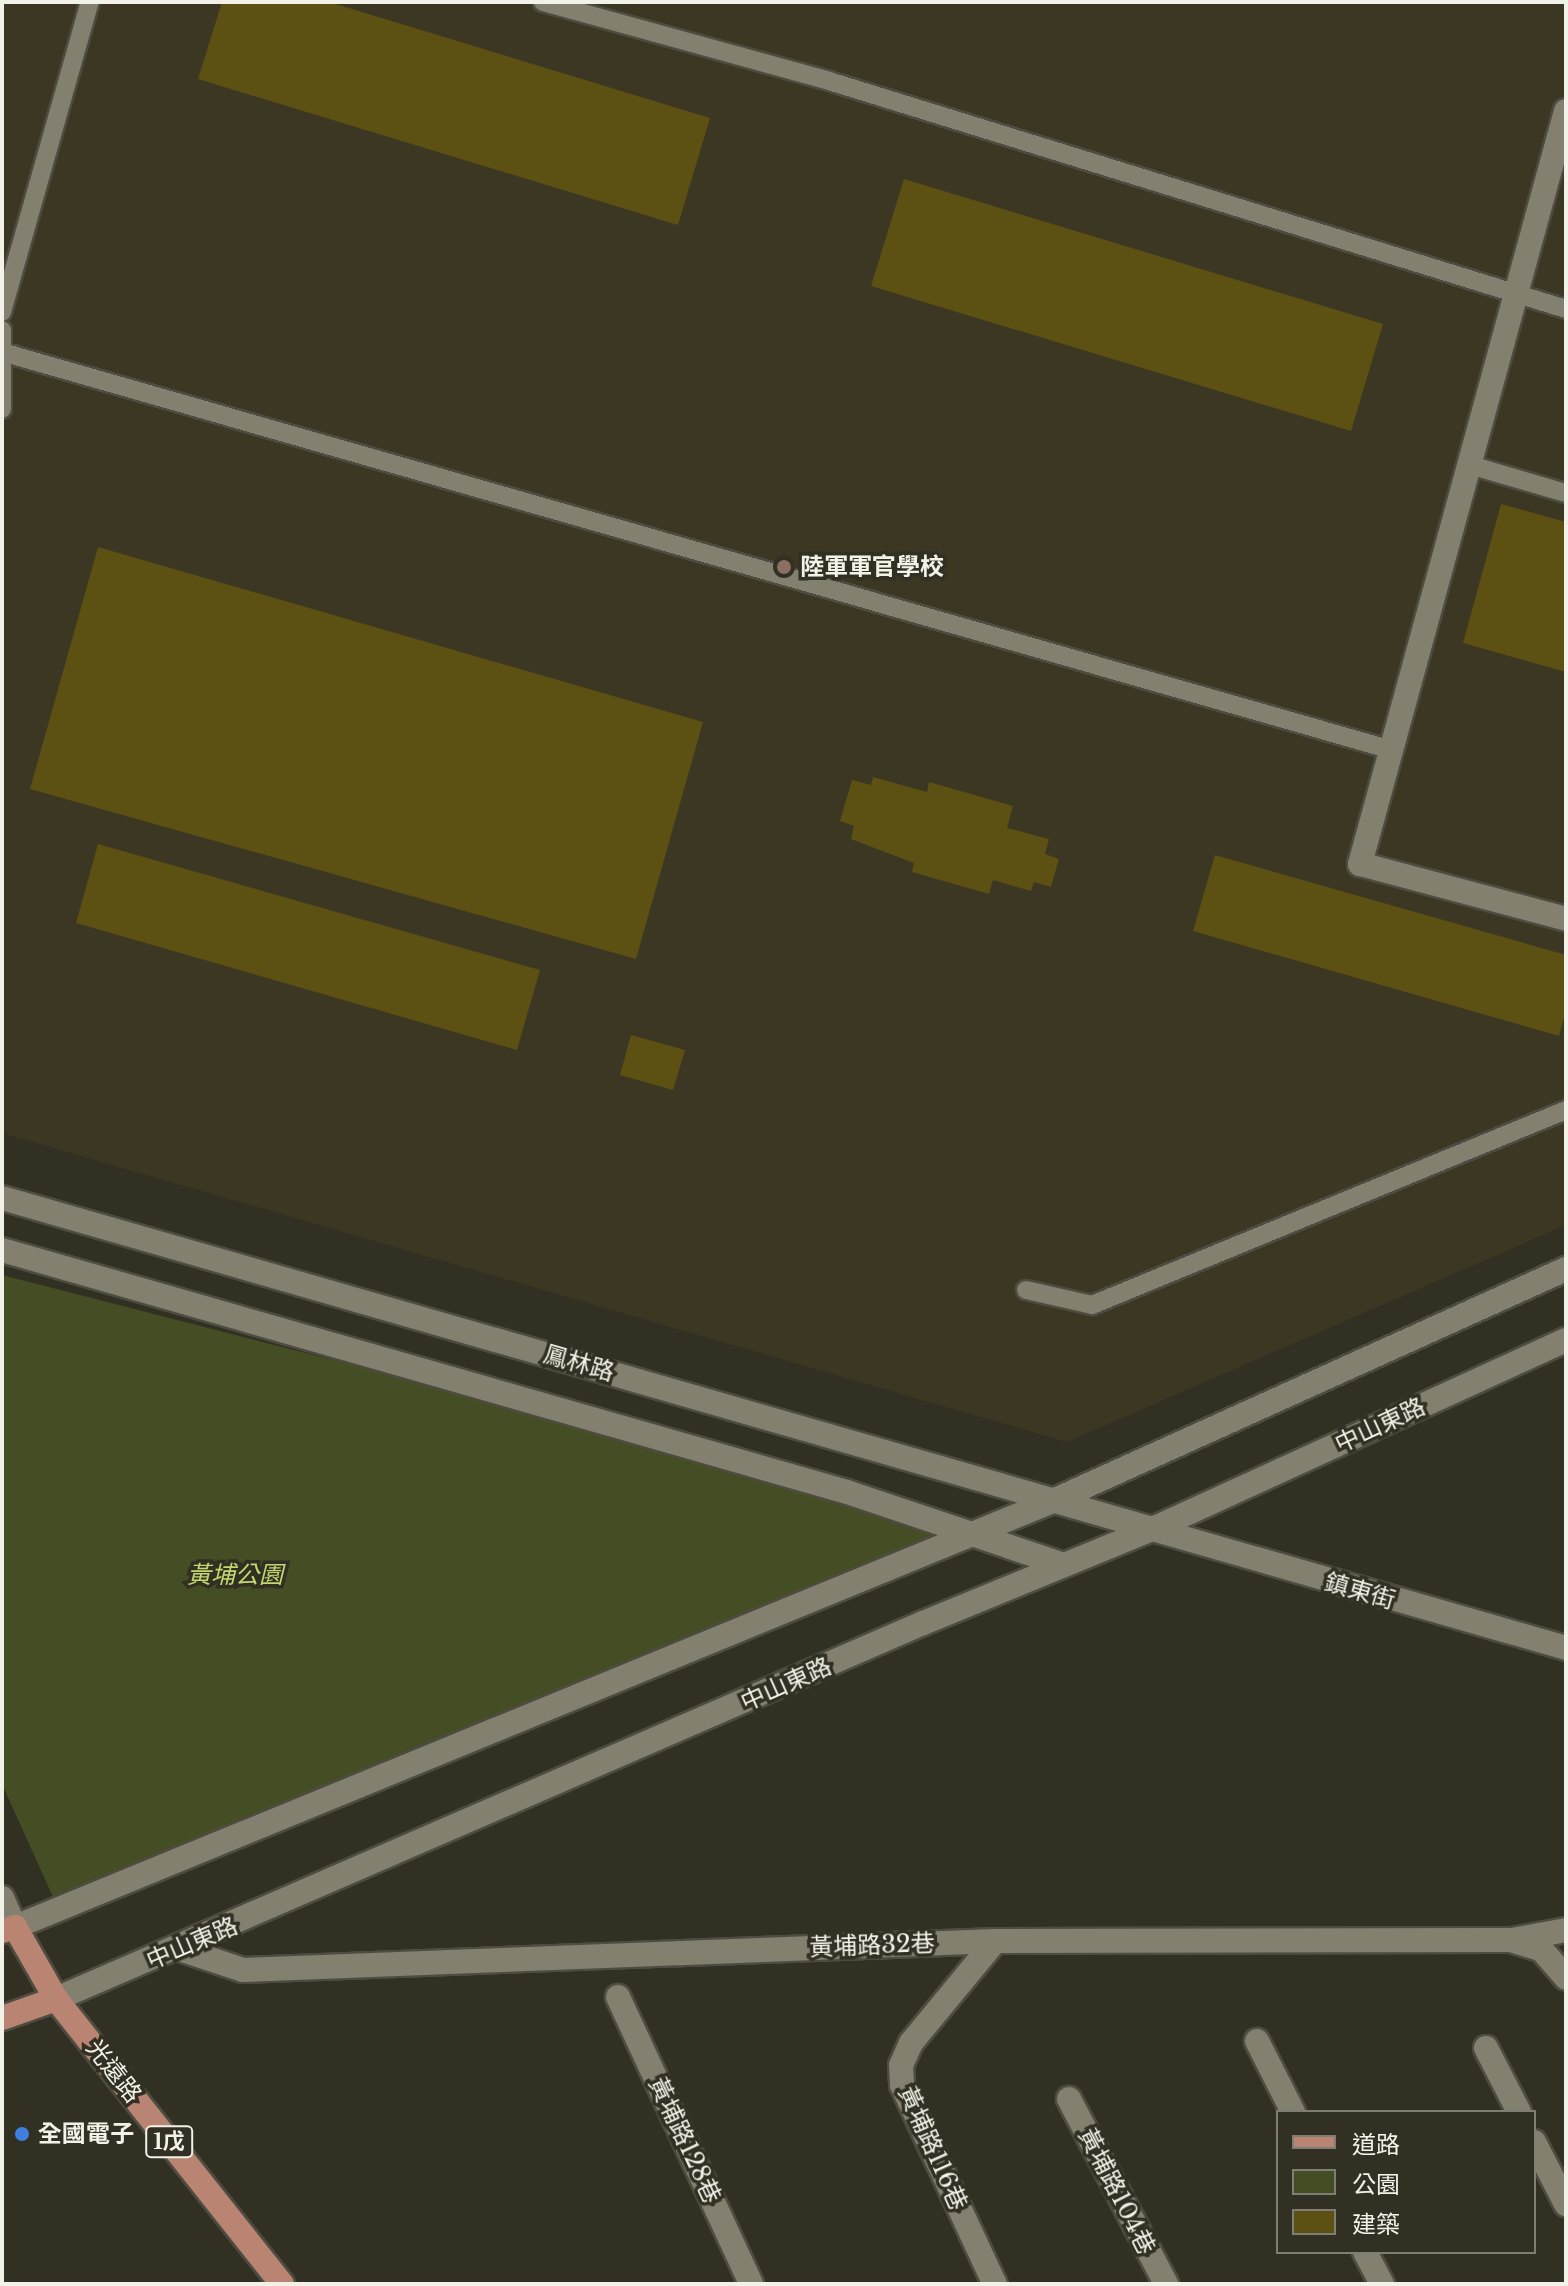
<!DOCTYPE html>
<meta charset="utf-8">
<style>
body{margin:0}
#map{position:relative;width:1568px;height:2286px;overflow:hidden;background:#323022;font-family:"Libre Baskerville","Noto Sans TC",serif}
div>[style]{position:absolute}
.built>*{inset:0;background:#3b3722}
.green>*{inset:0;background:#454d24}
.building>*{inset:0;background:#5c5113}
.roads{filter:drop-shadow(2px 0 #4e4c40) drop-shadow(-2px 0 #4e4c40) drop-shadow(0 2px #4e4c40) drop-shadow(0 -2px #4e4c40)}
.service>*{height:18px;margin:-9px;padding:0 9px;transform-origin:9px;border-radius:9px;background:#838070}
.minor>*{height:24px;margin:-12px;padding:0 12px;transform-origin:12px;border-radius:12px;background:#838070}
.primary>*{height:24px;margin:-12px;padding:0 12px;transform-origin:12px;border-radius:12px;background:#b98472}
.dots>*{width:22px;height:22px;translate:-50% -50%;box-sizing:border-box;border:4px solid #323022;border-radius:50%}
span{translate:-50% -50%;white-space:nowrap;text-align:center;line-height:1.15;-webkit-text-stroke:7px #323022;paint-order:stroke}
.shield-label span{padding:2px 6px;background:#323022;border:2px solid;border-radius:6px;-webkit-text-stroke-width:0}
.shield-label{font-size:22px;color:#f3f2e9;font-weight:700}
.poi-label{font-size:24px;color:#f3f2e9;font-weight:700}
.left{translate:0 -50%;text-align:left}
.street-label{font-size:24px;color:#f3f2e9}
.park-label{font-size:24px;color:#c3d66f;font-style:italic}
.frame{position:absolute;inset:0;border:4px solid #f3f2e9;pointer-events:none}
.legend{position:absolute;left:1276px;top:2110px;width:260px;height:144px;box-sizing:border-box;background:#323022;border:2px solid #7f7e72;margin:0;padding:10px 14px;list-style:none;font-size:24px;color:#f3f2e9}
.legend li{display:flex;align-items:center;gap:16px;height:40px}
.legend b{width:40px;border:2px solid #7f7e72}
</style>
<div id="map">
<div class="built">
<div style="clip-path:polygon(2px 2px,1566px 2px,1566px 1225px,1067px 1442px,2px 1133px)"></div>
</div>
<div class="green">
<div style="clip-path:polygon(2px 1275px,847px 1492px,966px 1536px,53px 1897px,2px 1784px)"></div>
</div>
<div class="building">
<div style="clip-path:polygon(222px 2px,329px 2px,710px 118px,678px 225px,198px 79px)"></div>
<div style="clip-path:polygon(904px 179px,1383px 324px,1351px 431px,871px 286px)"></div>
<div style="clip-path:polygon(1501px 504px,1566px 522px,1566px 672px,1463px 643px)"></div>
<div style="clip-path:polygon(98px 547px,703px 722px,636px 959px,30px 789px)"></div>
<div style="clip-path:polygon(873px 777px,927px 792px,929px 782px,1013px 806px,1007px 828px,1049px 839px,1045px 854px,1059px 859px,1051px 887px,1034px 882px,1031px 891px,993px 880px,989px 894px,912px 872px,914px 863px,851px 839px,854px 826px,840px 821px,852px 780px,871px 785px)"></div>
<div style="clip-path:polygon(98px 844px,540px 970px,517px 1050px,76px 923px)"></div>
<div style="clip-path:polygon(1215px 855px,1566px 955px,1566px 1010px,1559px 1036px,1193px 931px)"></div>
<div style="clip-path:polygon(631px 1035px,685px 1050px,673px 1090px,620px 1075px)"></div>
</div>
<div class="roads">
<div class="service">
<div style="left:543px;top:2px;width:297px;rotate:15.4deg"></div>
<div style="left:829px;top:81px;width:771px;rotate:17.19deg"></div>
<div style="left:2px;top:312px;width:322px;rotate:-74.2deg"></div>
<div style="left:2px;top:330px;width:79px;rotate:90deg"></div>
<div style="left:2px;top:352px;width:1446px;rotate:15.98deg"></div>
<div style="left:1470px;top:465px;width:100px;rotate:16.3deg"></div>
<div style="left:1026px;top:1290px;width:68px;rotate:12.8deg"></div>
<div style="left:1092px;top:1305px;width:513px;rotate:-22.36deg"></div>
</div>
<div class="minor">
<div style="left:1566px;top:111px;width:781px;rotate:105.3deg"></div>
<div style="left:1360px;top:864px;width:213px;rotate:14.9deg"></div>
<div style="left:2px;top:1198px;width:1627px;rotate:16.05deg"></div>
<div style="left:2px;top:1250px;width:879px;rotate:15.98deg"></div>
<div style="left:847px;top:1492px;width:226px;rotate:18.6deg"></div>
<div style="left:2px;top:1898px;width:32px;rotate:66deg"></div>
<div style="left:15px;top:1927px;width:1124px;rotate:-22.32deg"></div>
<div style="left:1055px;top:1500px;width:561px;rotate:-24.33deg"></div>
<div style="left:995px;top:1941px;width:132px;rotate:129.5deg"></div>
<div style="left:911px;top:2043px;width:24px;rotate:114deg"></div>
<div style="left:901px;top:2065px;width:20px;rotate:87deg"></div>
<div style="left:902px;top:2085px;width:220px;rotate:65deg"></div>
<div style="left:1514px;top:1941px;width:28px;rotate:17deg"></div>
<div style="left:1541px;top:1949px;width:38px;rotate:49deg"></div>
<div style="left:180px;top:1949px;width:66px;rotate:18.4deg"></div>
<div style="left:243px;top:1970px;width:753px;rotate:-2.21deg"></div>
<div style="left:995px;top:1941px;width:517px;rotate:-0.11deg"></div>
<div style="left:1512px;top:1940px;width:55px;rotate:-10.5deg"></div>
<div style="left:618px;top:1997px;width:316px;rotate:65.1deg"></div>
<div style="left:56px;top:1999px;width:945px;rotate:-23.45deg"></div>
<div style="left:923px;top:1623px;width:251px;rotate:-22.3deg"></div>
<div style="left:1155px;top:1528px;width:452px;rotate:-24.6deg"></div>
<div style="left:1257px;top:2041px;width:80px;rotate:63.1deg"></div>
<div style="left:1486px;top:2048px;width:72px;rotate:62.7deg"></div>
<div style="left:1069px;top:2099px;width:209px;rotate:62.3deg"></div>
<div style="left:1534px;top:2142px;width:70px;rotate:62.7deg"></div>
<div style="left:1365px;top:2252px;width:36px;rotate:62deg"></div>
</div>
<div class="primary">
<div style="left:2px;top:1931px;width:14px;rotate:-17deg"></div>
<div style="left:15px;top:1927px;width:83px;rotate:60.3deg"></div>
<div style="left:56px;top:1999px;width:364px;rotate:51.6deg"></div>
<div style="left:2px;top:2018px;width:57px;rotate:-19.4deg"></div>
</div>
</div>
<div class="dots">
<div style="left:784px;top:567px;background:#8d6e63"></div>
<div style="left:22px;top:2134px;background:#3f7fe0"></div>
</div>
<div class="shield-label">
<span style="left:169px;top:2142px">1戊</span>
</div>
<div class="poi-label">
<span class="left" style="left:800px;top:567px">陸軍軍官學校</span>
<span class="left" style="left:38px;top:2134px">全國電子</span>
</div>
<div class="street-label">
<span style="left:579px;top:1363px;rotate:16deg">鳳林路</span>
<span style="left:1380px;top:1425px;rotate:-25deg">中山東路</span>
<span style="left:1360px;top:1591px;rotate:16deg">鎮東街</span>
<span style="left:786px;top:1684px;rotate:-24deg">中山東路</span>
<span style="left:192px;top:1943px;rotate:-23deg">中山東路</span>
<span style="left:872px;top:1945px;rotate:-2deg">黃埔路32巷</span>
<span style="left:114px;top:2071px;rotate:52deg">光遠路</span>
<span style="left:685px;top:2140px;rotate:65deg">黃埔路128巷</span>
<span style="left:933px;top:2148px;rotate:66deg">黃埔路116巷</span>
<span style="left:1117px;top:2191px;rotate:63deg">黃埔路104巷</span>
</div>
<div class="park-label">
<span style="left:235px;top:1575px">黃埔公園</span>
</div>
<div class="frame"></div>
<ul class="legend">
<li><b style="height:10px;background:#b98472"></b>道路</li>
<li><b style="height:22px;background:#454d24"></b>公園</li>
<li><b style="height:22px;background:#5c5113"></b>建築</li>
</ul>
</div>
